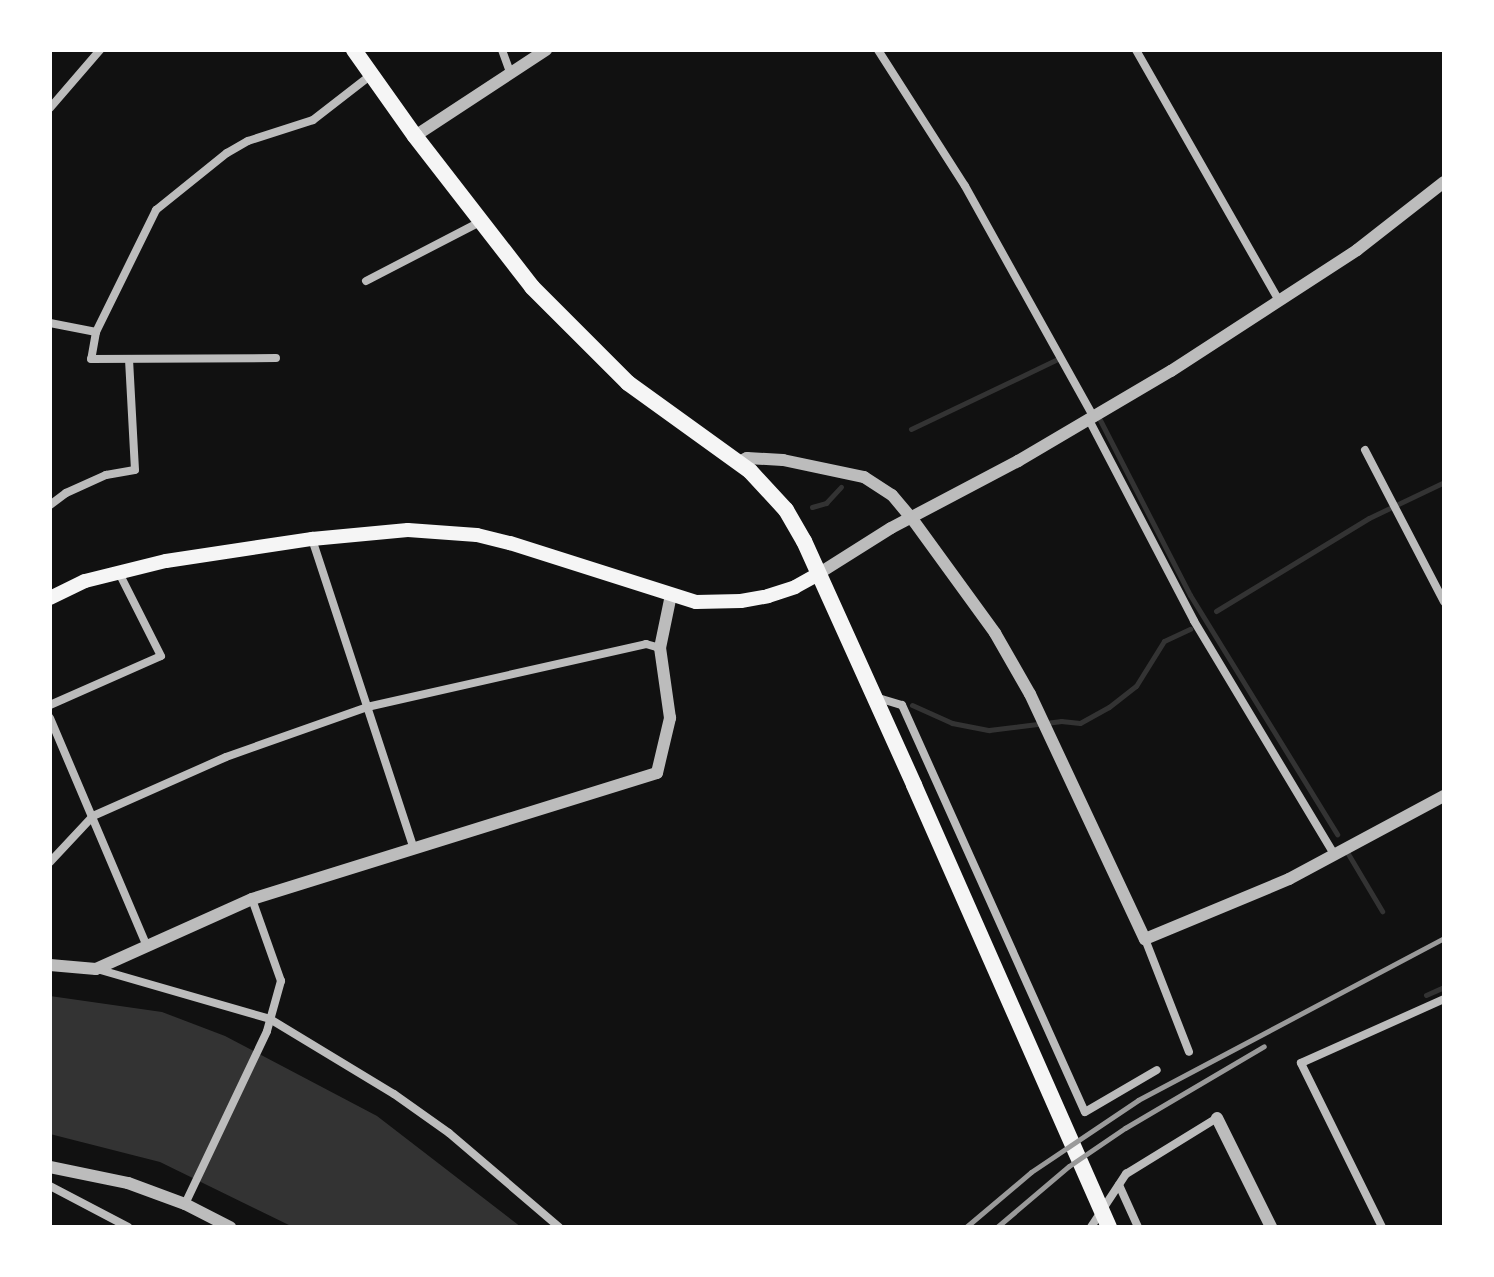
<!DOCTYPE html>
<style>
body{margin:0}
#map{position:relative;width:1494px;height:1277px;overflow:hidden;background:#111;font-family:"Crimson Pro",serif}
div>[style]{position:absolute}
.water>*{inset:0;background:#333}
.stream>*{height:5px;margin:-2.5px;padding:0 2.5px;transform-origin:2.5px;border-radius:2.5px;background:#333}
.minor>*{height:8px;margin:-4px;padding:0 4px;transform-origin:4px;border-radius:4px;background:#bcbcbc}
.tertiary>*{height:12px;margin:-6px;padding:0 6px;transform-origin:6px;border-radius:6px;background:#bcbcbc}
.secondary>*{height:14px;margin:-7px;padding:0 7px;transform-origin:7px;border-radius:7px;background:#f5f5f5}
.trunk>*{height:16px;margin:-8px;padding:0 8px;transform-origin:8px;border-radius:8px;background:#f5f5f5}
.rail>*{height:5px;margin:-2.5px;padding:0 2.5px;transform-origin:2.5px;border-radius:2.5px;background:#9a9a9a}
span{translate:-50% -50%;white-space:nowrap;text-align:center;line-height:1.15;-webkit-text-stroke:7px #fff;paint-order:stroke}
.frame{position:absolute;inset:0;border:52px solid #fff;pointer-events:none}
</style>
<div id="map">
<div class="water">
<div style="clip-path:polygon(50px 996px,162px 1012px,225px 1036px,377px 1116px,521px 1227px,293px 1227px,160px 1162px,50px 1134px)"></div>
</div>
<div class="stream">
<div style="left:1100px;top:420px;width:197px;rotate:62.8deg"></div>
<div style="left:1190px;top:595px;width:281px;rotate:58.4deg"></div>
<div style="left:911px;top:429px;width:163px;rotate:-25.5deg"></div>
<div style="left:812px;top:507px;width:15px;rotate:-16deg"></div>
<div style="left:826px;top:503px;width:22px;rotate:-47deg"></div>
<div style="left:1216px;top:611px;width:179px;rotate:-31.3deg"></div>
<div style="left:1369px;top:518px;width:83px;rotate:-25.6deg"></div>
<div style="left:912px;top:705px;width:44px;rotate:24.2deg"></div>
<div style="left:952px;top:723px;width:38px;rotate:11deg"></div>
<div style="left:989px;top:730px;width:73px;rotate:-7.1deg"></div>
<div style="left:1061px;top:721px;width:19px;rotate:6deg"></div>
<div style="left:1080px;top:723px;width:33px;rotate:-29deg"></div>
<div style="left:1109px;top:707px;width:34px;rotate:-38deg"></div>
<div style="left:1136px;top:686px;width:53px;rotate:-58.1deg"></div>
<div style="left:1164px;top:641px;width:29px;rotate:-25deg"></div>
<div style="left:1347px;top:852px;width:69px;rotate:59.3deg"></div>
<div style="left:1426px;top:995px;width:20px;rotate:-24deg"></div>
</div>
<div class="minor">
<div style="left:502px;top:50px;width:23px;rotate:70deg"></div>
<div style="left:878px;top:50px;width:161px;rotate:57.4deg"></div>
<div style="left:965px;top:186px;width:263px;rotate:60.9deg"></div>
<div style="left:1136px;top:50px;width:287px;rotate:60.3deg"></div>
<div style="left:50px;top:108px;width:77px;rotate:-49.2deg"></div>
<div style="left:366px;top:281px;width:128px;rotate:-27.4deg"></div>
<div style="left:50px;top:323px;width:47px;rotate:11.1deg"></div>
<div style="left:96px;top:332px;width:136px;rotate:-63.8deg"></div>
<div style="left:156px;top:210px;width:91px;rotate:-38.8deg"></div>
<div style="left:227px;top:153px;width:24px;rotate:-30deg"></div>
<div style="left:248px;top:141px;width:68px;rotate:-17.9deg"></div>
<div style="left:313px;top:120px;width:73px;rotate:-37.8deg"></div>
<div style="left:96px;top:332px;width:27px;rotate:100deg"></div>
<div style="left:91px;top:359px;width:185px;rotate:-0.3deg"></div>
<div style="left:1088px;top:418px;width:229px;rotate:62.4deg"></div>
<div style="left:1194px;top:621px;width:272px;rotate:59deg"></div>
<div style="left:1365px;top:450px;width:171px;rotate:62.5deg"></div>
<div style="left:50px;top:505px;width:20px;rotate:-37deg"></div>
<div style="left:66px;top:493px;width:44px;rotate:-24.2deg"></div>
<div style="left:106px;top:475px;width:29px;rotate:-10deg"></div>
<div style="left:135px;top:470px;width:111px;rotate:-93.1deg"></div>
<div style="left:312px;top:539px;width:324px;rotate:71.8deg"></div>
<div style="left:875px;top:697px;width:28px;rotate:17deg"></div>
<div style="left:902px;top:705px;width:446px;rotate:65.8deg"></div>
<div style="left:1085px;top:1112px;width:83px;rotate:-30.3deg"></div>
<div style="left:50px;top:705px;width:121px;rotate:-23.8deg"></div>
<div style="left:161px;top:656px;width:95px;rotate:-116.8deg"></div>
<div style="left:50px;top:718px;width:248px;rotate:67deg"></div>
<div style="left:50px;top:862px;width:63px;rotate:-46.9deg"></div>
<div style="left:93px;top:816px;width:145px;rotate:-23.9deg"></div>
<div style="left:226px;top:757px;width:150px;rotate:-19.5deg"></div>
<div style="left:367px;top:707px;width:286px;rotate:-12.7deg"></div>
<div style="left:646px;top:644px;width:15px;rotate:16deg"></div>
<div style="left:1145px;top:939px;width:121px;rotate:68.7deg"></div>
<div style="left:97px;top:969px;width:180px;rotate:16.1deg"></div>
<div style="left:270px;top:1019px;width:145px;rotate:31.2deg"></div>
<div style="left:394px;top:1094px;width:67px;rotate:35.3deg"></div>
<div style="left:449px;top:1133px;width:145px;rotate:40.5deg"></div>
<div style="left:1119px;top:1185px;width:46px;rotate:65.7deg"></div>
<div style="left:50px;top:1186px;width:88px;rotate:27.7deg"></div>
<div style="left:185px;top:1204px;width:191px;rotate:-64.6deg"></div>
<div style="left:267px;top:1031px;width:52px;rotate:-74.4deg"></div>
<div style="left:281px;top:981px;width:87px;rotate:-109.5deg"></div>
<div style="left:1091px;top:1227px;width:64px;rotate:-56.6deg"></div>
<div style="left:1126px;top:1174px;width:107px;rotate:-31.6deg"></div>
<div style="left:1382px;top:1227px;width:183px;rotate:-116.3deg"></div>
<div style="left:1301px;top:1063px;width:157px;rotate:-24.1deg"></div>
</div>
<div class="tertiary">
<div style="left:415px;top:136px;width:157px;rotate:-33.3deg"></div>
<div style="left:739px;top:462px;width:9px;rotate:-27deg"></div>
<div style="left:747px;top:458px;width:36px;rotate:3deg"></div>
<div style="left:783px;top:460px;width:83px;rotate:11.9deg"></div>
<div style="left:864px;top:477px;width:33px;rotate:33deg"></div>
<div style="left:892px;top:495px;width:33px;rotate:50deg"></div>
<div style="left:913px;top:520px;width:140px;rotate:54deg"></div>
<div style="left:995px;top:633px;width:70px;rotate:60.2deg"></div>
<div style="left:1030px;top:694px;width:271px;rotate:64.9deg"></div>
<div style="left:1145px;top:939px;width:156px;rotate:-22.6deg"></div>
<div style="left:1289px;top:879px;width:176px;rotate:-28.2deg"></div>
<div style="left:818px;top:574px;width:86px;rotate:-32.2deg"></div>
<div style="left:891px;top:528px;width:144px;rotate:-27.8deg"></div>
<div style="left:1018px;top:461px;width:178px;rotate:-30.5deg"></div>
<div style="left:1171px;top:371px;width:222px;rotate:-33deg"></div>
<div style="left:1357px;top:250px;width:110px;rotate:-38deg"></div>
<div style="left:50px;top:965px;width:46px;rotate:5deg"></div>
<div style="left:96px;top:969px;width:171px;rotate:-24.2deg"></div>
<div style="left:252px;top:899px;width:424px;rotate:-17.3deg"></div>
<div style="left:657px;top:773px;width:57px;rotate:-76.7deg"></div>
<div style="left:670px;top:718px;width:71px;rotate:-98.1deg"></div>
<div style="left:660px;top:648px;width:54px;rotate:-78.3deg"></div>
<div style="left:1217px;top:1118px;width:122px;rotate:63.6deg"></div>
<div style="left:50px;top:1167px;width:80px;rotate:11.6deg"></div>
<div style="left:128px;top:1183px;width:61px;rotate:20.2deg"></div>
<div style="left:185px;top:1204px;width:51px;rotate:27.1deg"></div>
</div>
<div class="secondary">
<div style="left:50px;top:598px;width:39px;rotate:-26deg"></div>
<div style="left:85px;top:581px;width:83px;rotate:-13.9deg"></div>
<div style="left:166px;top:561px;width:148px;rotate:-8.6deg"></div>
<div style="left:312px;top:539px;width:96px;rotate:-5.4deg"></div>
<div style="left:408px;top:530px;width:69px;rotate:4.1deg"></div>
<div style="left:477px;top:535px;width:34px;rotate:14deg"></div>
<div style="left:510px;top:543px;width:195px;rotate:17.6deg"></div>
<div style="left:696px;top:602px;width:45px;rotate:-1.3deg"></div>
<div style="left:741px;top:601px;width:27px;rotate:-10deg"></div>
<div style="left:768px;top:596px;width:28px;rotate:-18deg"></div>
<div style="left:795px;top:587px;width:26px;rotate:-29deg"></div>
</div>
<div class="trunk">
<div style="left:354px;top:50px;width:105px;rotate:54.7deg"></div>
<div style="left:415px;top:136px;width:191px;rotate:52.2deg"></div>
<div style="left:532px;top:287px;width:136px;rotate:45deg"></div>
<div style="left:628px;top:383px;width:150px;rotate:35.8deg"></div>
<div style="left:750px;top:471px;width:53px;rotate:47.3deg"></div>
<div style="left:786px;top:510px;width:36px;rotate:60deg"></div>
<div style="left:804px;top:541px;width:268px;rotate:65.7deg"></div>
<div style="left:914px;top:785px;width:483px;rotate:66.2deg"></div>
</div>
<div class="rail">
<div style="left:966px;top:1227px;width:85px;rotate:-40.2deg"></div>
<div style="left:1031px;top:1172px;width:129px;rotate:-33.9deg"></div>
<div style="left:1138px;top:1100px;width:346px;rotate:-27.9deg"></div>
<div style="left:997px;top:1227px;width:94px;rotate:-40.3deg"></div>
<div style="left:1069px;top:1166px;width:68px;rotate:-34.2deg"></div>
<div style="left:1125px;top:1128px;width:161px;rotate:-30.5deg"></div>
</div>
<div class="frame"></div>
</div>
